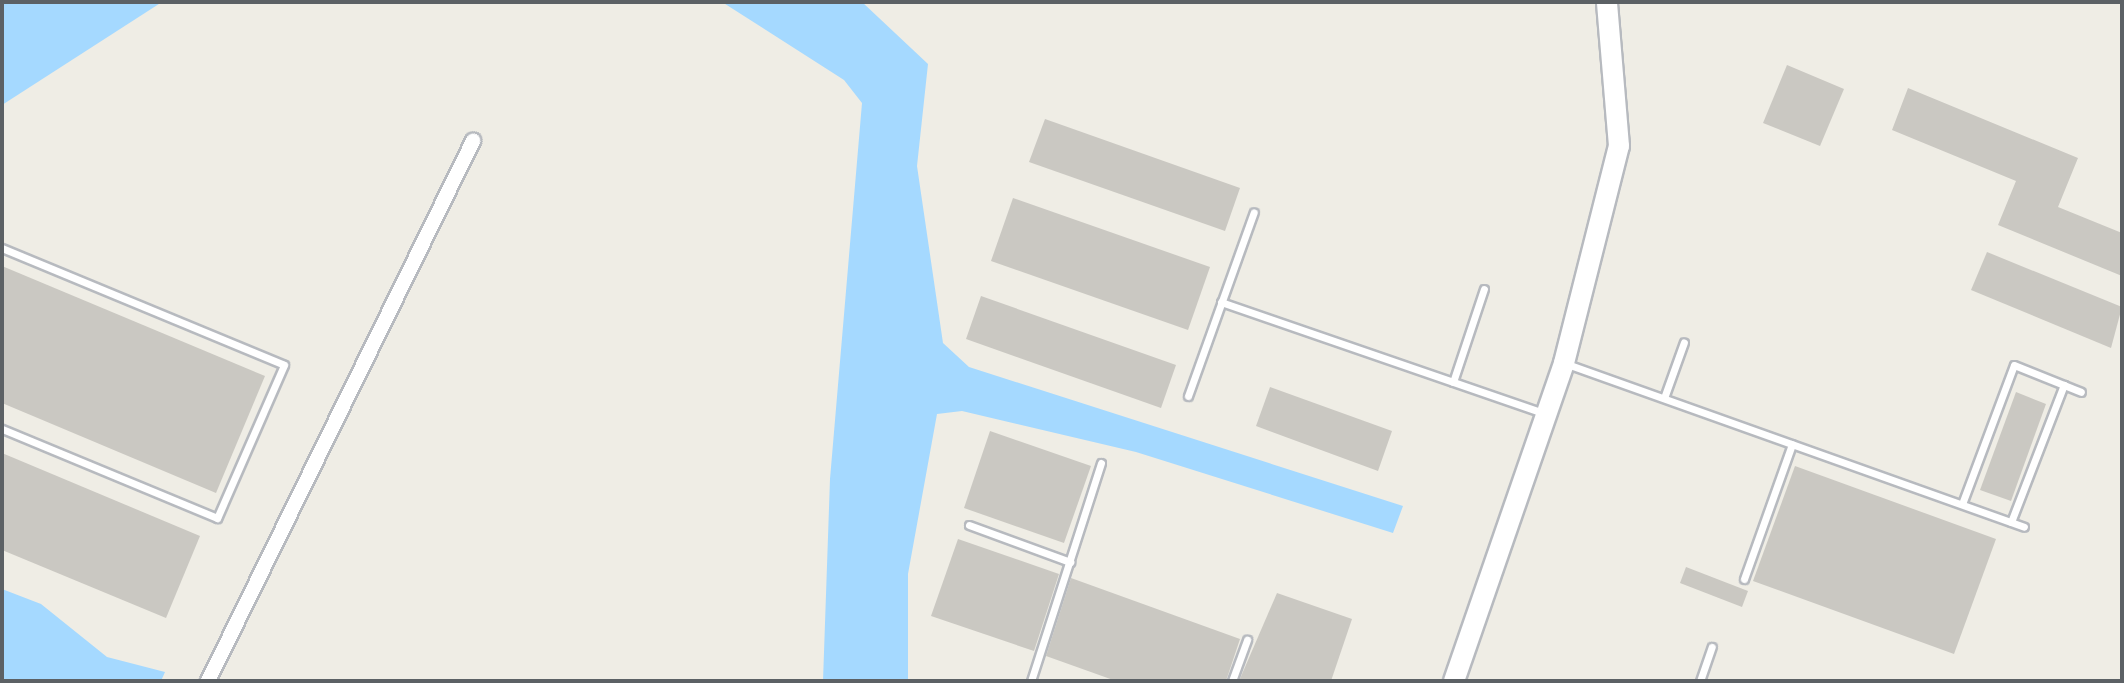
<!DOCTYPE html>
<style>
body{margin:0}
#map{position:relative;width:2124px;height:683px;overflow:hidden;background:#efede5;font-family:Roboto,sans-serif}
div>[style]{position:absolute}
.water>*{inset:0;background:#a5d9ff}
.building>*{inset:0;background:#cac8c2}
.roads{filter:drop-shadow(2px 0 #b7babf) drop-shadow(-2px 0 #b7babf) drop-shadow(0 2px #b7babf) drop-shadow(0 -2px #b7babf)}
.lane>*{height:7px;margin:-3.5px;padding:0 3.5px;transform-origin:3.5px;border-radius:3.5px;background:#fff}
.street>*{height:14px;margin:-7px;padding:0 7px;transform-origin:7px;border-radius:7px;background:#fff}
.secondary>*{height:20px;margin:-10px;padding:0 10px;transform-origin:10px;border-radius:10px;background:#fff}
span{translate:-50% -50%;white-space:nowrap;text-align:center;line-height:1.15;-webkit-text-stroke:7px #fff;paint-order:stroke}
.frame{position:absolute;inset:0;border:4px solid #5c6165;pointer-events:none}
</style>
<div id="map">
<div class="water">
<div style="clip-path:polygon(2px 2px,162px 2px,2px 105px)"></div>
<div style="clip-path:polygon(722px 2px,862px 2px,928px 64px,917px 166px,943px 343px,969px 367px,1403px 506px,1393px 533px,1136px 452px,962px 411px,937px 414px,908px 574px,908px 681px,823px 681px,830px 479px,862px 103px,844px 80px)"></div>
<div style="clip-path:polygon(2px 589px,41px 604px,107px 657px,165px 672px,161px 681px,2px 681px)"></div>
</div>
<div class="building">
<div style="clip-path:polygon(1787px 65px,1844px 89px,1820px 146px,1763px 123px)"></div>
<div style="clip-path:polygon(1908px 88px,2078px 158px,2058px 207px,2122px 233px,2122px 276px,1998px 225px,2016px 181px,1892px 130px)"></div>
<div style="clip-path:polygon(1045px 119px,1240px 188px,1225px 231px,1029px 162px)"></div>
<div style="clip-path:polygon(1013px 198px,1210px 267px,1188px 330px,991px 261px)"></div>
<div style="clip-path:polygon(1987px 252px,2122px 307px,2111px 348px,1971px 290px)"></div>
<div style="clip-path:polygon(2px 266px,265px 376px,216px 493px,2px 403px)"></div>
<div style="clip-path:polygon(981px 296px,1176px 365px,1161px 408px,966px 339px)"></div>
<div style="clip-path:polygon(1270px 387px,1392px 431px,1378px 471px,1256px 426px)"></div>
<div style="clip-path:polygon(2016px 392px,2046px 404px,2011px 501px,1980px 490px)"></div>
<div style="clip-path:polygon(990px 431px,1091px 466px,1064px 543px,964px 508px)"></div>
<div style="clip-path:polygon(2px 453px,200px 536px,166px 618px,2px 550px)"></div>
<div style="clip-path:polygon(1795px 466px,1996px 539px,1954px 654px,1753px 581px)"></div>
<div style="clip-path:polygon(958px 539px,1059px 574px,1034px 651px,931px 616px)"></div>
<div style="clip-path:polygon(1686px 567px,1748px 591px,1742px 607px,1680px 583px)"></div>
<div style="clip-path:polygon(1071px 578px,1240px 639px,1226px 681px,1116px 681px,1046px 656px)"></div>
<div style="clip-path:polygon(1277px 593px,1352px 619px,1331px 681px,1239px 681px)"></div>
</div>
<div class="roads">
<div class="lane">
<div style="left:2px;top:248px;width:305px;rotate:22.5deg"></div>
<div style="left:284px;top:365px;width:167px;rotate:113.6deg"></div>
<div style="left:217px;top:518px;width:233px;rotate:-157.5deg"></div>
<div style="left:1221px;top:302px;width:342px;rotate:19deg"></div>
<div style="left:1567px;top:364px;width:485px;rotate:19.6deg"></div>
<div style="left:1453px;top:382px;width:98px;rotate:-71.6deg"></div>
<div style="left:1188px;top:396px;width:195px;rotate:-70.3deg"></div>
<div style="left:1664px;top:398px;width:59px;rotate:-70.3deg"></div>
<div style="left:1962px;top:504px;width:148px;rotate:-69.5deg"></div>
<div style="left:2014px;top:365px;width:72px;rotate:21.9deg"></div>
<div style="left:2011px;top:522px;width:147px;rotate:-68.9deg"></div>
<div style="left:969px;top:525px;width:108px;rotate:20.1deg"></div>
<div style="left:1744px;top:579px;width:143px;rotate:-70.4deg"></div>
<div style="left:1031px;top:681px;width:229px;rotate:-72.2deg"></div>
<div style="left:1232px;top:681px;width:44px;rotate:-69.9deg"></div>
<div style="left:1700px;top:681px;width:36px;rotate:-71deg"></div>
</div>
<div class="street">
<div style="left:208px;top:681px;width:602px;rotate:-63.86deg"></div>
</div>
<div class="secondary">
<div style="left:1454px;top:681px;width:336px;rotate:-70.9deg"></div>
<div style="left:1564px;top:363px;width:224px;rotate:-75.8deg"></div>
<div style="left:1619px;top:146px;width:144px;rotate:-94.8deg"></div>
</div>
</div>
<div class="frame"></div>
</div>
